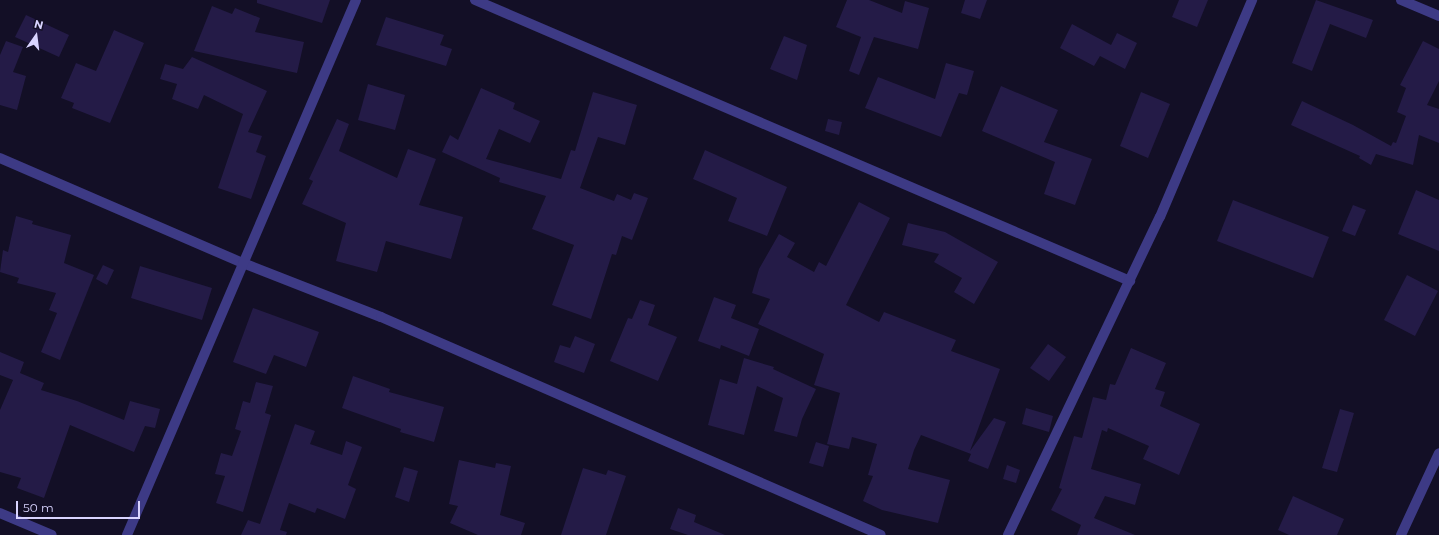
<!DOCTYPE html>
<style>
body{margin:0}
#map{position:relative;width:1439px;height:535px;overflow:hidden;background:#130f26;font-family:Montserrat,sans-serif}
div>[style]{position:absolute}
.building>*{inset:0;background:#241b47}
.minor>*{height:10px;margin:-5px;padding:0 5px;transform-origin:5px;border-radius:5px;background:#3d3a85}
span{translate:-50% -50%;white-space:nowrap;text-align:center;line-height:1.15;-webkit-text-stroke:3px #130f26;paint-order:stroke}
.north{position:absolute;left:16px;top:16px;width:40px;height:40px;-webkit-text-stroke:3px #130f26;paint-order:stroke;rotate:14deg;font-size:11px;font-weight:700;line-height:16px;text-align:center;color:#d9d4ff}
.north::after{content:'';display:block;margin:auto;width:14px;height:18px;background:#d9d4ff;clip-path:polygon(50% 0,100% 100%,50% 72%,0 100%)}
.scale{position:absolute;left:16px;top:501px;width:124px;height:18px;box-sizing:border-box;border:2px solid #d9d4ff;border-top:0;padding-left:5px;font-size:12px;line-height:14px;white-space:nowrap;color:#d9d4ff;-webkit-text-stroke:3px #130f26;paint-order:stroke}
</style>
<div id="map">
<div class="building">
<div style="clip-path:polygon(257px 0,330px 0,322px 23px,257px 3px)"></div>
<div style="clip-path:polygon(847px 0,869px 0,902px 13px,905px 1px,929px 8px,918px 49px,874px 37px,859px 75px,849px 71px,861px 37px,836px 27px)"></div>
<div style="clip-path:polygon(965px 0,987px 0,980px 19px,961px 13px)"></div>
<div style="clip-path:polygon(1179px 0,1208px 0,1197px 27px,1172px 17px)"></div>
<div style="clip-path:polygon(1316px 0,1373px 20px,1366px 38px,1330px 24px,1312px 71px,1292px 63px)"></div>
<div style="clip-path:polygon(212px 6px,232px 14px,235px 8px,260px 18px,255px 32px,304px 42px,297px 73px,194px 51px)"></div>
<div style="clip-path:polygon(26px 15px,69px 35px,59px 57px,15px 37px)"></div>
<div style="clip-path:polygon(386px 17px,444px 35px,440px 45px,452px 49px,446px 66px,376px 45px)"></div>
<div style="clip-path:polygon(1072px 24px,1111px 45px,1117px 33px,1137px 43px,1125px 69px,1100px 56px,1094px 66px,1060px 48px)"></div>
<div style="clip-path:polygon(114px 30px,144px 43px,110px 123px,72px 108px,74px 103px,61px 98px,76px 63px,96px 71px)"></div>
<div style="clip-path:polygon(784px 36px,807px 45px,797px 80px,770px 69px)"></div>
<div style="clip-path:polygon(6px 41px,23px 47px,13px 72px,26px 76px,17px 110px,0 105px,0 55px)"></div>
<div style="clip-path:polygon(1423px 41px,1439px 49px,1439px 81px,1427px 105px,1439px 109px,1439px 143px,1419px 135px,1413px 165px,1376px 154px,1371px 165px,1359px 158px,1360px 156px,1291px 125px,1302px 101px,1353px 125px,1391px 146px,1393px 142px,1396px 143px,1406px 116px,1397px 112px,1406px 88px,1400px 85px)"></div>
<div style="clip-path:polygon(192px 57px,267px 91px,248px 132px,262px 136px,256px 152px,266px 156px,251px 199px,218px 188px,243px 114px,204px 95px,198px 109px,172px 99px,177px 84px,160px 79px,165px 64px,183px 69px)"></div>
<div style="clip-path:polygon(946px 63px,974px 71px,967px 95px,959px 93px,941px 137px,865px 108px,878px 77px,935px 99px)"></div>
<div style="clip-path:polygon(368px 84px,405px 95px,395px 130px,358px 120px)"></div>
<div style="clip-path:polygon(1001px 86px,1058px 110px,1044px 142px,1092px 159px,1075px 205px,1044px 194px,1055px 162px,982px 131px)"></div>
<div style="clip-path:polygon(481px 88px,515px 103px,513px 109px,540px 121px,530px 143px,499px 129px,486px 159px,561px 179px,571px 150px,575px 151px,593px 92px,637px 105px,625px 145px,598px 137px,580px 188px,614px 201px,617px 194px,631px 200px,634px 193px,648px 198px,632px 240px,622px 236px,616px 255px,612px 254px,591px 319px,552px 305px,574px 245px,532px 229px,546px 196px,499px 182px,500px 178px,442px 152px,450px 135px,458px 140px)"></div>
<div style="clip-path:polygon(1141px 92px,1170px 104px,1148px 158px,1120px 146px)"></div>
<div style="clip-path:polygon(337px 119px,349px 124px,339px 151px,397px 178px,408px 149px,436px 159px,419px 205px,463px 217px,451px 259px,386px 241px,377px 272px,336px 261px,346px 223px,302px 204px,313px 181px,309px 179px)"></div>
<div style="clip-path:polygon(828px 119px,842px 122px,839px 135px,825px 131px)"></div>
<div style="clip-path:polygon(705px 150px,787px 187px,767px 236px,728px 221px,737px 198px,693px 179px)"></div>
<div style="clip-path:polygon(1416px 190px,1439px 200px,1439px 251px,1398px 234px)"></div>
<div style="clip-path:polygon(1233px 200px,1329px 237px,1313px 278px,1217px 241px)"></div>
<div style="clip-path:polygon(859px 202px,890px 218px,846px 305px,879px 322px,884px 312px,956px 340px,951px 351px,1000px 369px,970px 451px,994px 418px,1006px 422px,988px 469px,968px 461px,971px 454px,921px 435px,914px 450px,908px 469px,950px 480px,938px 523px,882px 510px,863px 501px,873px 476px,868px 475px,877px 444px,852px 437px,849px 449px,827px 444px,840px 393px,814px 385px,824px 354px,758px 324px,770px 299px,752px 293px,759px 269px,779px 234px,795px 243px,787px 257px,814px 272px,819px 262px,826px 266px)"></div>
<div style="clip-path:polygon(1353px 205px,1366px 210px,1355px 236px,1342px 231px)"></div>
<div style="clip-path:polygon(16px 216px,33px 221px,32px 224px,71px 235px,64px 263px,94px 275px,60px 360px,41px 352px,57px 313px,49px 310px,56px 293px,17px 283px,19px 278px,0 272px,3px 250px,8px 252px)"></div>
<div style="clip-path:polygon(908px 223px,945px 232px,998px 262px,974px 304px,954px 292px,962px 278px,934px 262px,939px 254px,902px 245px)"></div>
<div style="clip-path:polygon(103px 265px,114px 270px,107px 285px,96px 279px)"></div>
<div style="clip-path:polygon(140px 266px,212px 288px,202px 320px,131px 298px)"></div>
<div style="clip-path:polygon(1407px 275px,1438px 291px,1415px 336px,1384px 320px)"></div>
<div style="clip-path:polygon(714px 297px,736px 305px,731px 318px,759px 329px,749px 356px,721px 345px,720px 349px,698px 341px)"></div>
<div style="clip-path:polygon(640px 300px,655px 305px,648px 325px,677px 337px,658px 381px,610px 361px,628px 318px,632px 319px)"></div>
<div style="clip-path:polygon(253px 308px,319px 332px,306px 367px,274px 355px,266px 374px,233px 362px)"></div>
<div style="clip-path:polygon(575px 336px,595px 344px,584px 373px,554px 362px,560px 345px,570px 348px)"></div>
<div style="clip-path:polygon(1048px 344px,1066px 357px,1049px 381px,1030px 368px)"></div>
<div style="clip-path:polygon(1131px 348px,1166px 363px,1155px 389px,1165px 392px,1160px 406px,1200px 424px,1179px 475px,1143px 459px,1149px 446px,1108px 428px,1107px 432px,1102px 430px,1091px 469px,1141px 484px,1135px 505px,1105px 496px,1094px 518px,1135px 535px,1077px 535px,1081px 525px,1051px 510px,1062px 489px,1059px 488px,1074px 436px,1082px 438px,1093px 397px,1106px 400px,1110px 384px,1115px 385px)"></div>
<div style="clip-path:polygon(0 352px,24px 362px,20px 373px,44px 383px,41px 390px,77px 401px,124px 420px,130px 401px,160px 409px,155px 428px,145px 426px,134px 452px,70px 425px,44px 498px,17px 488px,21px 478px,0 472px,0 410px,13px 380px,0 375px)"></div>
<div style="clip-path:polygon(744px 358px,774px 367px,773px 369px,816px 389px,802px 419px,797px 437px,774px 431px,783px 398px,757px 386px,744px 435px,708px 425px,720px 379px,737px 384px)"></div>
<div style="clip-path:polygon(353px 376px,390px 389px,389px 392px,444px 407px,434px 442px,400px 432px,401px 429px,342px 408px)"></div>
<div style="clip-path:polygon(256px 382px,273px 386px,265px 413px,271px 415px,243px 512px,216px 503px,225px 476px,215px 474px,221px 453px,232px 456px,241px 431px,235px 429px,243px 401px,250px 403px)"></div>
<div style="clip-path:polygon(1026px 408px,1053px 416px,1049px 432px,1022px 424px)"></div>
<div style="clip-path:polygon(1340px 409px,1354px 413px,1337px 472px,1322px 468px)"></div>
<div style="clip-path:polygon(295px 424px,315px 431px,310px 444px,342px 455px,346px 441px,362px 447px,348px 485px,356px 489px,345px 519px,317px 508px,315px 513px,289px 503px,280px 530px,287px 532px,286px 535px,241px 535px,248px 520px,260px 524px)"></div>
<div style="clip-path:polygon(816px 442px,829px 446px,823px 467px,809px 463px)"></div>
<div style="clip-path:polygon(459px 460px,495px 468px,496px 463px,511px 466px,500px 515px,525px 523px,521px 535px,478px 535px,450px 523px,458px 506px,449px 504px)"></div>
<div style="clip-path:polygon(1007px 465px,1020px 470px,1016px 483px,1003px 479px)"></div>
<div style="clip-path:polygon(404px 467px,418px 471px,409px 502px,395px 497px)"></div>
<div style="clip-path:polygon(583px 468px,606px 475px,608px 470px,626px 476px,606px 535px,561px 535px)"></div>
<div style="clip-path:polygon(1293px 496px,1344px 519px,1337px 535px,1289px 535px,1278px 530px)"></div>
<div style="clip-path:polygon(678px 508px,696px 515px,694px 522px,725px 535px,688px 535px,670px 529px)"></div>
</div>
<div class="minor">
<div style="left:475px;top:0;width:713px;rotate:23.22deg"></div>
<div style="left:1401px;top:0;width:41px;rotate:22.8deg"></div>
<div style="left:0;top:158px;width:265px;rotate:23.4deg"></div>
<div style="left:243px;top:263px;width:148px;rotate:21.4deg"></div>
<div style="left:381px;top:317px;width:545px;rotate:23.56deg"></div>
<div style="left:0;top:513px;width:56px;rotate:22.9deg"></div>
<div style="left:127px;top:535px;width:582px;rotate:-66.83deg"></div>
<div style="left:1008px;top:535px;width:352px;rotate:-64.5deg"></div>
<div style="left:1160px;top:217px;width:236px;rotate:-67deg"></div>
<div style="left:1401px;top:535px;width:90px;rotate:-65.1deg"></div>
</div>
<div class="north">N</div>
<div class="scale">50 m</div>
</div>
